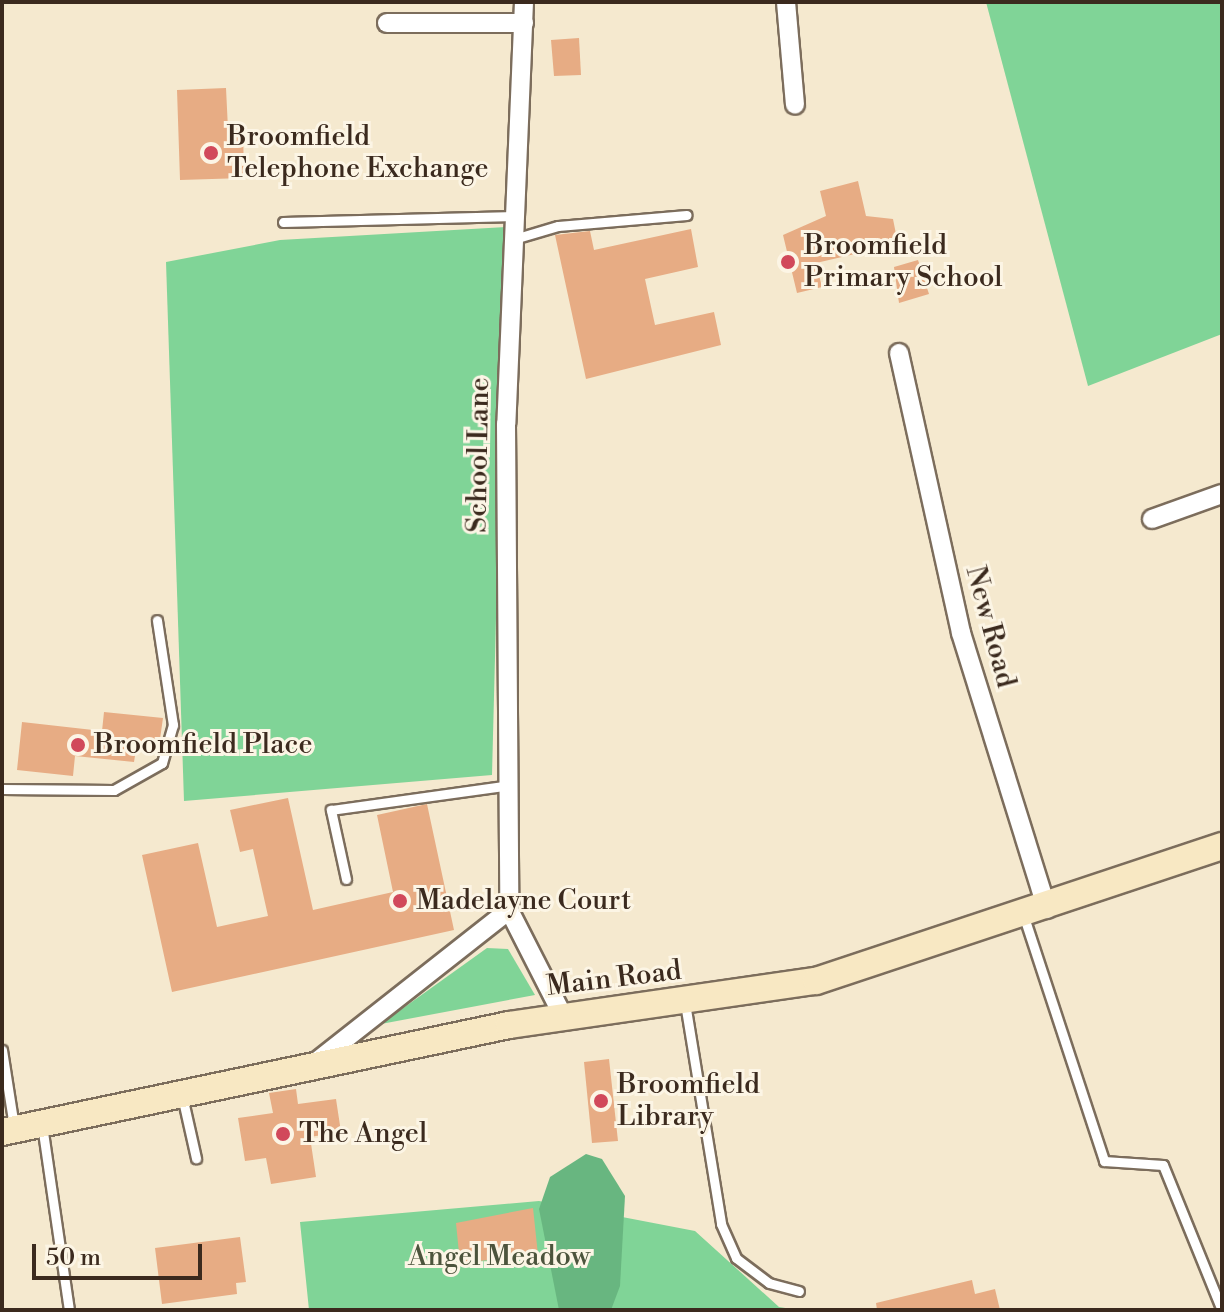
<!DOCTYPE html>
<style>
body{margin:0}
#map{position:relative;width:1224px;height:1312px;overflow:hidden;background:#f5e9cf;font-family:"Libre Bodoni",serif}
div>[style]{position:absolute}
.green>*{inset:0;background:#80d497}
.forest>*{inset:0;background:#68b680}
.building>*{inset:0;background:#e7ac84}
.roads{filter:drop-shadow(2px 0 #7c6d5c) drop-shadow(-2px 0 #7c6d5c) drop-shadow(0 2px #7c6d5c) drop-shadow(0 -2px #7c6d5c)}
.lane>*{height:9px;margin:-4.5px;padding:0 4.5px;transform-origin:4.5px;border-radius:4.5px;background:#fff}
.street>*{height:18px;margin:-9px;padding:0 9px;transform-origin:9px;border-radius:9px;background:#fff}
.secondary>*{height:26px;margin:-13px;padding:0 13px;transform-origin:13px;border-radius:13px;background:#f8e8c3}
.dots>*{width:22px;height:22px;translate:-50% -50%;box-sizing:border-box;border:4px solid #fcf5e5;border-radius:50%}
span{translate:-50% -50%;white-space:nowrap;text-align:center;line-height:1.15;-webkit-text-stroke:6px #fcf5e5;paint-order:stroke}
.poi-label{font-size:28px;color:#3b2a1e}
.left{translate:0 -50%;text-align:left}
.street-label{font-size:28px;color:#3b2a1e}
.park-label{font-size:28px;color:#4c543c}
.frame{position:absolute;inset:0;border:4px solid #3b2a1e;pointer-events:none}
.scale{position:absolute;left:32px;top:1244px;width:170px;height:36px;box-sizing:border-box;border:4px solid #3b2a1e;border-top:0;padding-left:10px;font-size:24px;line-height:28px;white-space:nowrap;color:#3b2a1e;-webkit-text-stroke:6px #fcf5e5;paint-order:stroke}
</style>
<div id="map">
<div class="green">
<div style="clip-path:polygon(986px 2px,1222px 2px,1222px 334px,1088px 386px)"></div>
<div style="clip-path:polygon(506px 227px,492px 775px,184px 801px,166px 262px,280px 240px)"></div>
<div style="clip-path:polygon(487px 948px,508px 949px,535px 995px,381px 1024px)"></div>
<div style="clip-path:polygon(539px 1201px,695px 1231px,779px 1307px,798px 1310px,309px 1310px,300px 1222px)"></div>
</div>
<div class="forest">
<div style="clip-path:polygon(586px 1154px,602px 1159px,625px 1196px,620px 1286px,611px 1310px,559px 1310px,539px 1209px,550px 1177px)"></div>
</div>
<div class="building">
<div style="clip-path:polygon(579px 38px,581px 75px,554px 76px,551px 40px)"></div>
<div style="clip-path:polygon(226px 88px,228px 129px,243px 128px,244px 178px,180px 180px,177px 90px)"></div>
<div style="clip-path:polygon(858px 181px,866px 216px,893px 219px,898px 244px,816px 263px,822px 287px,797px 293px,783px 235px,826px 216px,820px 191px)"></div>
<div style="clip-path:polygon(691px 229px,698px 267px,645px 279px,655px 325px,714px 312px,721px 345px,586px 379px,555px 235px,590px 231px,594px 250px)"></div>
<div style="clip-path:polygon(918px 260px,929px 294px,899px 303px,894px 267px)"></div>
<div style="clip-path:polygon(104px 712px,163px 718px,159px 746px,137px 743px,134px 762px,75px 756px,73px 776px,17px 770px,22px 722px,102px 731px)"></div>
<div style="clip-path:polygon(288px 798px,313px 910px,393px 892px,377px 815px,427px 804px,454px 930px,172px 992px,142px 855px,198px 843px,217px 927px,268px 916px,253px 849px,240px 852px,230px 810px)"></div>
<div style="clip-path:polygon(609px 1059px,618px 1141px,592px 1143px,584px 1062px)"></div>
<div style="clip-path:polygon(296px 1089px,298px 1104px,336px 1099px,341px 1132px,310px 1137px,316px 1177px,271px 1184px,266px 1158px,245px 1161px,238px 1118px,273px 1113px,269px 1093px)"></div>
<div style="clip-path:polygon(533px 1208px,538px 1255px,460px 1263px,456px 1223px)"></div>
<div style="clip-path:polygon(240px 1237px,246px 1282px,236px 1283px,237px 1294px,162px 1304px,155px 1248px)"></div>
<div style="clip-path:polygon(972px 1280px,975px 1294px,995px 1289px,1000px 1310px,877px 1310px,876px 1303px)"></div>
</div>
<div class="roads">
<div class="lane">
<div style="left:283px;top:222px;width:232px;rotate:-1.5deg"></div>
<div style="left:514px;top:239px;width:46px;rotate:-16.5deg"></div>
<div style="left:558px;top:226px;width:129px;rotate:-4.9deg"></div>
<div style="left:2px;top:789px;width:112px;rotate:0.5deg"></div>
<div style="left:114px;top:790px;width:55px;rotate:-29.4deg"></div>
<div style="left:162px;top:763px;width:40px;rotate:-74deg"></div>
<div style="left:173px;top:725px;width:106px;rotate:-98.7deg"></div>
<div style="left:346px;top:879px;width:71px;rotate:-102.3deg"></div>
<div style="left:331px;top:810px;width:175px;rotate:-7.9deg"></div>
<div style="left:1024px;top:917px;width:257px;rotate:71.8deg"></div>
<div style="left:1104px;top:1161px;width:59px;rotate:3.9deg"></div>
<div style="left:1163px;top:1165px;width:157px;rotate:67.9deg"></div>
<div style="left:685px;top:1003px;width:224px;rotate:80.7deg"></div>
<div style="left:721px;top:1224px;width:37px;rotate:66deg"></div>
<div style="left:736px;top:1258px;width:41px;rotate:37.1deg"></div>
<div style="left:769px;top:1283px;width:31px;rotate:15deg"></div>
<div style="left:2px;top:1050px;width:78px;rotate:81.1deg"></div>
<div style="left:182px;top:1096px;width:64px;rotate:77.3deg"></div>
<div style="left:42px;top:1125px;width:187px;rotate:81.7deg"></div>
</div>
<div class="street">
<div style="left:524px;top:2px;width:422px;rotate:92.4deg"></div>
<div style="left:506px;top:424px;width:486px;rotate:89.6deg"></div>
<div style="left:509px;top:910px;width:119px;rotate:63deg"></div>
<div style="left:786px;top:2px;width:103px;rotate:85deg"></div>
<div style="left:387px;top:23px;width:137px"></div>
<div style="left:899px;top:353px;width:287px;rotate:77.5deg"></div>
<div style="left:961px;top:633px;width:289px;rotate:72.7deg"></div>
<div style="left:1152px;top:519px;width:74px;rotate:-19.7deg"></div>
<div style="left:316px;top:1062px;width:246px;rotate:-38.2deg"></div>
</div>
<div class="secondary">
<div style="left:2px;top:1132px;width:518px;rotate:-11.92deg"></div>
<div style="left:509px;top:1025px;width:310px;rotate:-8.2deg"></div>
<div style="left:816px;top:981px;width:428px;rotate:-18.4deg"></div>
</div>
</div>
<div class="dots">
<div style="left:211px;top:153px;background:#d1495b"></div>
<div style="left:788px;top:262px;background:#d1495b"></div>
<div style="left:78px;top:745px;background:#d1495b"></div>
<div style="left:400px;top:901px;background:#d1495b"></div>
<div style="left:601px;top:1101px;background:#d1495b"></div>
<div style="left:283px;top:1134px;background:#d1495b"></div>
</div>
<div class="poi-label">
<span class="left" style="left:227px;top:153px">Broomfield<br>Telephone Exchange</span>
<span class="left" style="left:804px;top:262px">Broomfield<br>Primary School</span>
<span class="left" style="left:94px;top:745px">Broomfield Place</span>
<span class="left" style="left:416px;top:901px">Madelayne Court</span>
<span class="left" style="left:617px;top:1101px">Broomfield<br>Library</span>
<span class="left" style="left:299px;top:1134px">The Angel</span>
</div>
<div class="street-label">
<span style="left:479px;top:455px;rotate:-89deg">School Lane</span>
<span style="left:990px;top:627px;rotate:75deg">New Road</span>
<span style="left:614px;top:979px;rotate:-7deg">Main Road</span>
</div>
<div class="park-label">
<span style="left:499px;top:1257px">Angel Meadow</span>
</div>
<div class="frame"></div>
<div class="scale">50 m</div>
</div>
